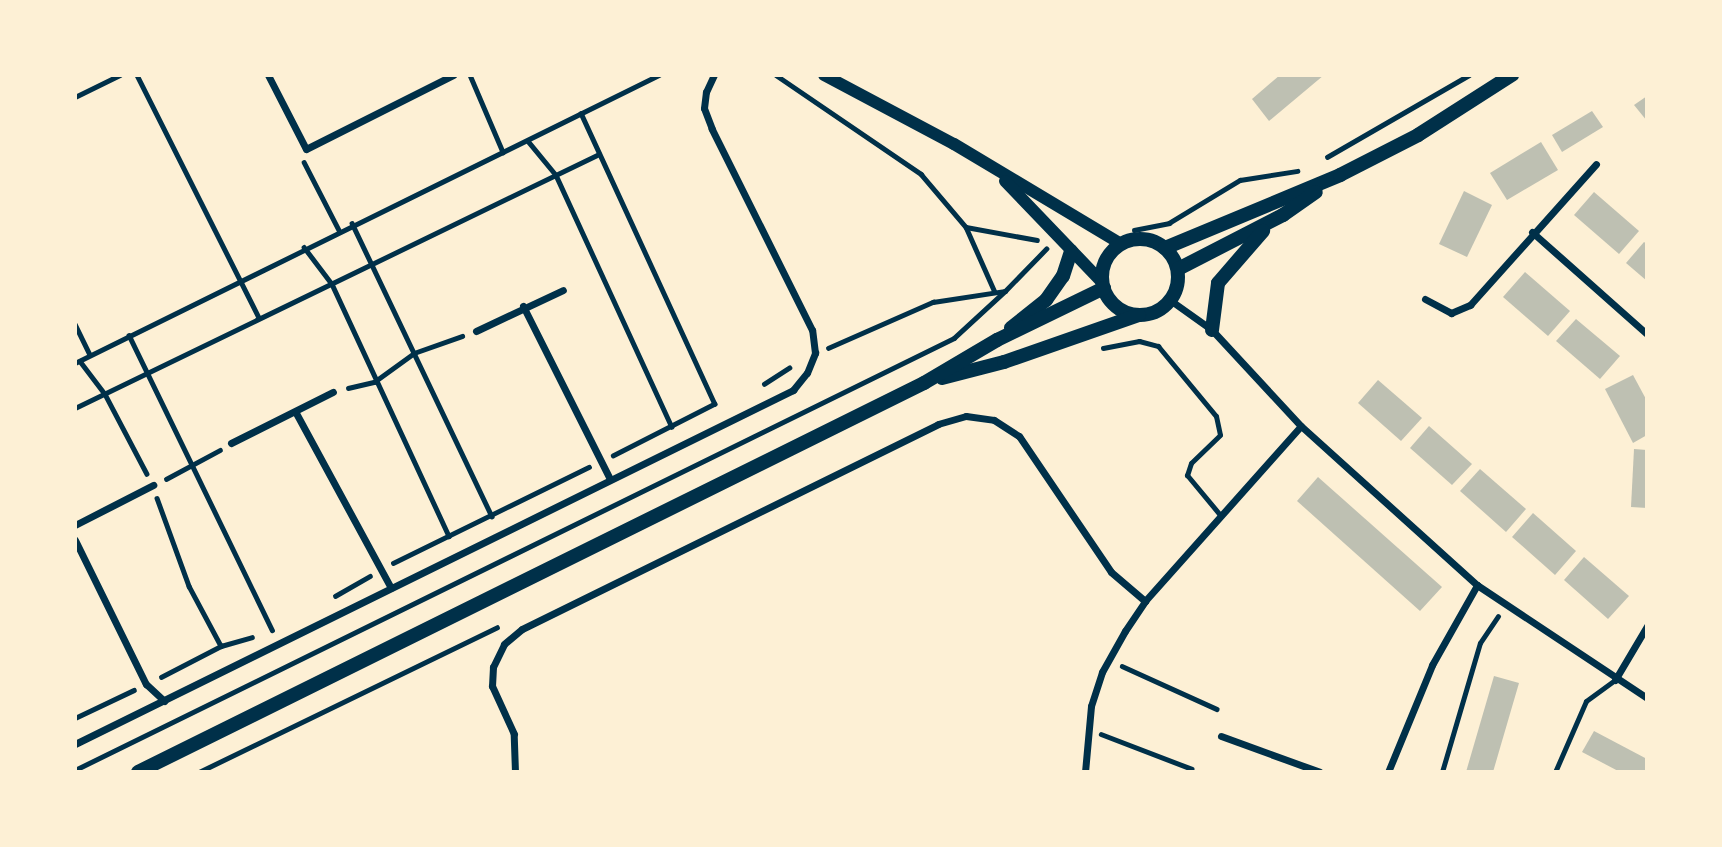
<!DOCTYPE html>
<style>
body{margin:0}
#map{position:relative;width:1722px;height:847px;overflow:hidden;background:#fdf0d5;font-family:"Asap Condensed",sans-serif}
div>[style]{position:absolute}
.building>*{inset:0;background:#bec0b2}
.path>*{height:4.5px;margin:-2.25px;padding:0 2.25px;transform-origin:2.25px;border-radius:2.25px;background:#003049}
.service>*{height:5px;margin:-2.5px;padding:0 2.5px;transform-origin:2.5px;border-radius:2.5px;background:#003049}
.minor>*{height:7px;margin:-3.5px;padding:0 3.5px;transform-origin:3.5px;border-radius:3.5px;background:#003049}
.tertiary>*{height:12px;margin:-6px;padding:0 6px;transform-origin:6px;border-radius:6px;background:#003049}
.secondary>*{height:14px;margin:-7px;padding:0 7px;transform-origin:7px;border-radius:7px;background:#003049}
.secondary>.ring{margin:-7px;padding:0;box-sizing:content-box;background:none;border:14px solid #003049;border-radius:50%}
span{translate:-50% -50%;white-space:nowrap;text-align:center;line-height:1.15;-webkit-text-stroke:5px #fdf0d5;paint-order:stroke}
.frame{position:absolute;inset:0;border:77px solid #fdf0d5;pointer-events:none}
</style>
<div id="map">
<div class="building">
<div style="clip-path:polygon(1280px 75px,1324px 75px,1269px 121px,1252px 99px)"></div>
<div style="clip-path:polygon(1647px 96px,1647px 121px,1634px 105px)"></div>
<div style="clip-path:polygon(1592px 111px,1603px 127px,1562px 152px,1552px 135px)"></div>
<div style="clip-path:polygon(1541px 142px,1558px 170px,1507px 200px,1490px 173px)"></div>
<div style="clip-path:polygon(1464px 191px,1492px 205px,1467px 257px,1439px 244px)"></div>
<div style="clip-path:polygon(1594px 192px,1639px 231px,1619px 254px,1574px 215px)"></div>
<div style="clip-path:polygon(1644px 242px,1647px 244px,1647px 281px,1626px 263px)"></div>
<div style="clip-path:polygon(1525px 272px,1570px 311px,1548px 336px,1503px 297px)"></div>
<div style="clip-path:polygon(1576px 319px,1620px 356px,1600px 379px,1556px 341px)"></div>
<div style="clip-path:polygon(1633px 375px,1647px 401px,1647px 435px,1633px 443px,1605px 389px)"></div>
<div style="clip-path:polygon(1378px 380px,1422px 418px,1401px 441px,1358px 403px)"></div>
<div style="clip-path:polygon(1429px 426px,1472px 464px,1452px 485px,1410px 448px)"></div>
<div style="clip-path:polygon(1634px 449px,1647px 450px,1647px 508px,1631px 507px)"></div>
<div style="clip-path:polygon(1480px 469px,1526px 509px,1506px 532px,1460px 491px)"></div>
<div style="clip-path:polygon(1318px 477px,1442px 587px,1420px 611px,1297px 501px)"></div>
<div style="clip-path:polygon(1533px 513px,1576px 551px,1555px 575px,1512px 537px)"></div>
<div style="clip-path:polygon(1584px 557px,1629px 596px,1608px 619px,1564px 580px)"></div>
<div style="clip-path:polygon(1494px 676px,1519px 683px,1493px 772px,1466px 772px)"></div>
<div style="clip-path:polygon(1594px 731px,1647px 759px,1647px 772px,1620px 772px,1582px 752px)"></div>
</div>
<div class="path">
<div style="left:137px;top:75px;width:270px;rotate:63.3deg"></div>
<div style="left:470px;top:75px;width:84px;rotate:66.8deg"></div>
<div style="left:776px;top:75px;width:176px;rotate:34.3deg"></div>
<div style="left:921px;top:174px;width:70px;rotate:49.7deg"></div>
<div style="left:966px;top:227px;width:72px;rotate:10.4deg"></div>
<div style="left:75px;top:97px;width:50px;rotate:-26.1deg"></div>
<div style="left:581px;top:113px;width:320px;rotate:65.3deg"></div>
<div style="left:715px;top:404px;width:114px;rotate:153deg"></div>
<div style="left:528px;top:141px;width:44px;rotate:50.5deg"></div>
<div style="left:556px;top:175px;width:277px;rotate:65.3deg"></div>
<div style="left:1327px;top:157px;width:164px;rotate:-30deg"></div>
<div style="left:304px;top:162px;width:76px;rotate:62.8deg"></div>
<div style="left:352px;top:223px;width:325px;rotate:64.5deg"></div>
<div style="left:966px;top:227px;width:71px;rotate:66deg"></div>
<div style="left:1134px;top:230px;width:36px;rotate:-11deg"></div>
<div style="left:1169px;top:223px;width:83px;rotate:-31.2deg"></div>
<div style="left:1240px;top:180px;width:58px;rotate:-9deg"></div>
<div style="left:304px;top:247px;width:46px;rotate:52.9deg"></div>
<div style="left:332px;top:284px;width:278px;rotate:65.1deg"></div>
<div style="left:75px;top:324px;width:34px;rotate:64deg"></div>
<div style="left:129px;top:335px;width:328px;rotate:64.1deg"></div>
<div style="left:828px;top:348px;width:115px;rotate:-23.7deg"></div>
<div style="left:933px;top:302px;width:73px;rotate:-8.7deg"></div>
<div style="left:1005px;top:291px;width:59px;rotate:-45.7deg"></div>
<div style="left:80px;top:361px;width:41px;rotate:52.9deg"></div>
<div style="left:105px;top:394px;width:90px;rotate:62.3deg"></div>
<div style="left:75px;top:363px;width:651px;rotate:-26.25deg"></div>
<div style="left:764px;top:384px;width:30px;rotate:-33deg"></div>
<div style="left:348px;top:388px;width:27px;rotate:-13deg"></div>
<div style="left:374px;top:382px;width:49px;rotate:-35.9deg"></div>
<div style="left:414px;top:353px;width:51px;rotate:-19.5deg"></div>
<div style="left:75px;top:408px;width:582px;rotate:-25.86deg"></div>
<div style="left:166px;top:479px;width:61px;rotate:-28.2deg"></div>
<div style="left:157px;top:498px;width:94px;rotate:70deg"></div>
<div style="left:189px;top:586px;width:68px;rotate:61.9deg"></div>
<div style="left:393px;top:563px;width:218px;rotate:-26.1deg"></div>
<div style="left:335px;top:596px;width:40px;rotate:-29.7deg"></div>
<div style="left:1122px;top:666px;width:104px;rotate:24.4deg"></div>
<div style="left:161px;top:677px;width:68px;rotate:-27.3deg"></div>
<div style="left:221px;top:646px;width:32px;rotate:-16deg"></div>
<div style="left:75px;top:718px;width:65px;rotate:-25.4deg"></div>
<div style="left:1101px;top:734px;width:97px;rotate:21deg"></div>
<div style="left:75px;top:770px;width:979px;rotate:-26.17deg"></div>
<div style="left:954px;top:338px;width:69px;rotate:-42.7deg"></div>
<div style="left:199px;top:772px;width:331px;rotate:-25.9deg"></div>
<div style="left:1442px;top:772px;width:134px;rotate:-73.6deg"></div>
<div style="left:1480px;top:643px;width:32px;rotate:-56deg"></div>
</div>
<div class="service">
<div style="left:1103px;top:348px;width:37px;rotate:-11deg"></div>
<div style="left:1139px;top:341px;width:20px;rotate:15deg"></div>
<div style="left:1158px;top:346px;width:91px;rotate:50.4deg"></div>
<div style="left:1216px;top:416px;width:19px;rotate:78deg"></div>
<div style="left:1220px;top:435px;width:40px;rotate:136deg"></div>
<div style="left:1191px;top:463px;width:13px;rotate:108deg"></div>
<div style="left:1187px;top:475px;width:53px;rotate:50.3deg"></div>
<div style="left:1555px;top:772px;width:77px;rotate:-66.4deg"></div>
<div style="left:1586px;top:701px;width:36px;rotate:-36deg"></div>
</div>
<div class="minor">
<div style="left:268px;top:75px;width:83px;rotate:62.8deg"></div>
<div style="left:306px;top:149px;width:165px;rotate:-26.7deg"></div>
<div style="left:1532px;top:232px;width:154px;rotate:41.6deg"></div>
<div style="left:1425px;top:299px;width:30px;rotate:28deg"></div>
<div style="left:1451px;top:313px;width:21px;rotate:-23deg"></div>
<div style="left:1470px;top:305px;width:189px;rotate:-48.2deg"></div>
<div style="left:1170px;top:300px;width:52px;rotate:35.5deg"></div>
<div style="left:1212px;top:330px;width:131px;rotate:47.2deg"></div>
<div style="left:1301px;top:426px;width:237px;rotate:42.1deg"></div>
<div style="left:1477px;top:585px;width:204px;rotate:33.6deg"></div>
<div style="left:523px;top:306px;width:194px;rotate:63.3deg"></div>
<div style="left:476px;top:331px;width:96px;rotate:-25.2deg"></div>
<div style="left:296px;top:413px;width:199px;rotate:61.5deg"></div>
<div style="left:231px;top:443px;width:114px;rotate:-26.6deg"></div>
<div style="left:75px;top:525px;width:88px;rotate:-27.1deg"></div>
<div style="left:75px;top:540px;width:161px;rotate:63.8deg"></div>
<div style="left:146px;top:684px;width:25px;rotate:43deg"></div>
<div style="left:1615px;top:680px;width:63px;rotate:-59.3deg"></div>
<div style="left:1221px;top:736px;width:105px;rotate:20deg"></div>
<div style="left:75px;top:744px;width:801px;rotate:-26.24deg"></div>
<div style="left:793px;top:390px;width:22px;rotate:-51deg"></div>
<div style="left:807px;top:373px;width:22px;rotate:-68deg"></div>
<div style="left:815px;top:353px;width:23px;rotate:-97deg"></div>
<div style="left:812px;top:330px;width:225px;rotate:-116.5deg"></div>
<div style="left:712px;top:129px;width:22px;rotate:-111deg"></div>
<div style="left:704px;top:108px;width:16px;rotate:-83deg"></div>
<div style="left:706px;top:92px;width:19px;rotate:-65deg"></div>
<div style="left:515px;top:772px;width:38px;rotate:-92deg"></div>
<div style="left:514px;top:734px;width:53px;rotate:-114.6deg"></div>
<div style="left:492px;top:686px;width:19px;rotate:-87deg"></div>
<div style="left:493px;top:667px;width:25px;rotate:-64deg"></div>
<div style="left:504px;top:644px;width:23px;rotate:-40deg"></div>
<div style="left:522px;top:629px;width:464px;rotate:-26.2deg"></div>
<div style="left:938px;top:424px;width:29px;rotate:-16deg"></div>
<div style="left:966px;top:416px;width:28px;rotate:8deg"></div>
<div style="left:994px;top:420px;width:30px;rotate:33deg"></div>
<div style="left:1019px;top:436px;width:164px;rotate:55.9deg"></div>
<div style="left:1111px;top:572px;width:45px;rotate:40.5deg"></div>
<div style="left:1085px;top:772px;width:66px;rotate:-84.8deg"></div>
<div style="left:1091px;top:706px;width:36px;rotate:-72deg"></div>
<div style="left:1102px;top:672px;width:47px;rotate:-60.7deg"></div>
<div style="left:1125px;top:631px;width:36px;rotate:-56deg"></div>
<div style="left:1145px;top:601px;width:234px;rotate:-48.3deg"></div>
<div style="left:1388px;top:772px;width:116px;rotate:-67.6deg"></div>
<div style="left:1432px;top:665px;width:92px;rotate:-60.6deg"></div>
</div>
<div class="tertiary">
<div style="left:824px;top:75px;width:147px;rotate:28deg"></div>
<div style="left:954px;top:144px;width:195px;rotate:30.9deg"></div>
<div style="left:1005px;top:181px;width:140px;rotate:46.2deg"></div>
</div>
<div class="secondary">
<div class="ring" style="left:1102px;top:239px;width:62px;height:62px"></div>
<div style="left:1165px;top:248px;width:190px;rotate:-22.6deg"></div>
<div style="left:1340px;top:175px;width:88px;rotate:-27.1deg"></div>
<div style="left:1418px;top:135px;width:112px;rotate:-32.6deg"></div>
<div style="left:1178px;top:269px;width:118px;rotate:-27.2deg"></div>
<div style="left:1283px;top:215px;width:40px;rotate:-34.9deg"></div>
<div style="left:1011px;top:328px;width:45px;rotate:-38.7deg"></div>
<div style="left:1046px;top:300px;width:29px;rotate:-55deg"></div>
<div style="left:1063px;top:276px;width:26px;rotate:-72deg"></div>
<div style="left:1212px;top:330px;width:47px;rotate:-82.7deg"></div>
<div style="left:1218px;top:283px;width:69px;rotate:-49.1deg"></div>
<div style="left:942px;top:378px;width:64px;rotate:-14.5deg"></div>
<div style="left:1004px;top:362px;width:143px;rotate:-19.2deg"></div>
<div style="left:138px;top:772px;width:877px;rotate:-26.33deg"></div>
<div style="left:924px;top:383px;width:85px;rotate:-30.5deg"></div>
<div style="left:997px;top:340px;width:119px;rotate:-25.9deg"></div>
</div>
<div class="frame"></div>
</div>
